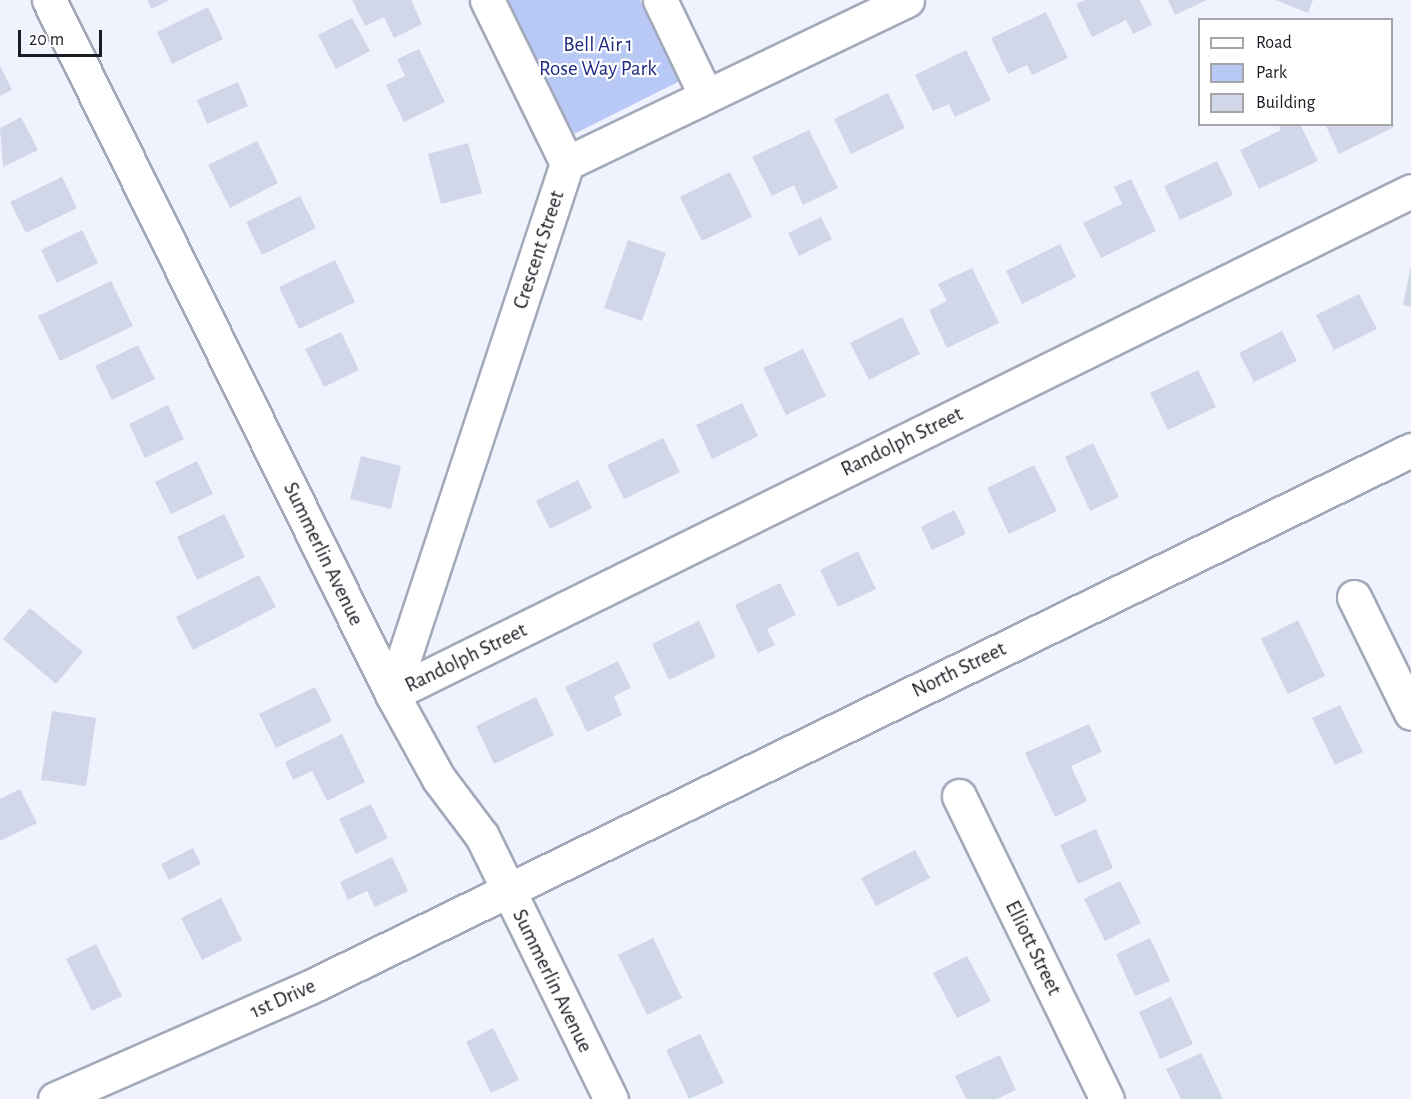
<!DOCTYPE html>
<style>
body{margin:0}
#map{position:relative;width:1411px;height:1099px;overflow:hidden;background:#eff3fe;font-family:"Alegreya Sans",sans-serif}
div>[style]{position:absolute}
.green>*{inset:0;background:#b9c9f5}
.building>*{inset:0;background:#d1d7e8}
.roads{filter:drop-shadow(2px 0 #a3a9ba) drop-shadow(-2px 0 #a3a9ba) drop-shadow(0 2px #a3a9ba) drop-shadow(0 -2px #a3a9ba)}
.minor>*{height:33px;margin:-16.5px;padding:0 16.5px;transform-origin:16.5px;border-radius:16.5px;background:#fff}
span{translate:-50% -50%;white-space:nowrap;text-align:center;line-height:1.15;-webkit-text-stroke:4.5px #fff;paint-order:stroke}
.park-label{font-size:21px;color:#1f2b82}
.street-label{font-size:21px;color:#1b1d24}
.legend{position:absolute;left:1198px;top:18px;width:195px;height:108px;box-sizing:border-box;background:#fff;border:2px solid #a4a5a7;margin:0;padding:8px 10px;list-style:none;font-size:18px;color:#1b1d24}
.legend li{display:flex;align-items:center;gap:12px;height:30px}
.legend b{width:30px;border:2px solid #a4a5a7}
.scale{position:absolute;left:18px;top:30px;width:84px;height:27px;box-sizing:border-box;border:3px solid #1b1d24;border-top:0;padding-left:8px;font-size:18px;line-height:21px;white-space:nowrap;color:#1b1d24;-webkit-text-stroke:4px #fff;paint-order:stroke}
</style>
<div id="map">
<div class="green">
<div style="clip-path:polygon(507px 0,640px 0,680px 81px,572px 135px)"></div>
</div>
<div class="building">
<div style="clip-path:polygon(147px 0,170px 0,151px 9px)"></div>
<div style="clip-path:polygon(352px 0,411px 0,422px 24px,394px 38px,384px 17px,365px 26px)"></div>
<div style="clip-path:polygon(1085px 0,1140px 0,1152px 25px,1133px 34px,1126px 20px,1092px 37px,1076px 4px)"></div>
<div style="clip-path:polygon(1168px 0,1207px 0,1175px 15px)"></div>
<div style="clip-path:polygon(1276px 0,1313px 0,1308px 13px)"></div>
<div style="clip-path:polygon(208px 7px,223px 39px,172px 64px,157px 32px)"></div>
<div style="clip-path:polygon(1046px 12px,1068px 58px,1032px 75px,1027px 65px,1008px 74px,991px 38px)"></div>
<div style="clip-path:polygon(352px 18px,370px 51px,336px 69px,318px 35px)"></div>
<div style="clip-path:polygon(419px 49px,445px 102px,404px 122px,386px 85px,405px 76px,397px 59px)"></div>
<div style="clip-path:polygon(966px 50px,991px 100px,955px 117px,949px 104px,933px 111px,915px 75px)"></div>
<div style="clip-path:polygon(0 66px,12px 90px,0 96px)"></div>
<div style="clip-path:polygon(238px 82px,248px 106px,207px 124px,197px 100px)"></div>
<div style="clip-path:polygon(888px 93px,905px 128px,851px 154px,834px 119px)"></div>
<div style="clip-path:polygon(21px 117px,38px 150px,3px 167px,0 128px)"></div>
<div style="clip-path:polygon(1278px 124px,1300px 124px,1318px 161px,1259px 189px,1240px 150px,1281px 130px)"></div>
<div style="clip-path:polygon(1325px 124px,1393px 124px,1394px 127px,1339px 154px)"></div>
<div style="clip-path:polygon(809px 130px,838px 188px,803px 205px,794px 185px,772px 196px,752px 157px)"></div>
<div style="clip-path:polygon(257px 141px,278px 183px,230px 208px,208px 165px)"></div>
<div style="clip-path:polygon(468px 143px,482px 193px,441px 204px,428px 154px)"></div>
<div style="clip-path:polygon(1217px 161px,1233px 195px,1180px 220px,1164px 186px)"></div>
<div style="clip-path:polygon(730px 172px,752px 217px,702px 241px,680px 197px)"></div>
<div style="clip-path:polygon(62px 177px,77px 208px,26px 233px,10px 202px)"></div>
<div style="clip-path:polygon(1131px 179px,1156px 231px,1101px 258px,1083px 223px,1122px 204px,1114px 187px)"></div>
<div style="clip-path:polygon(300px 196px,316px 228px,262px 255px,246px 222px)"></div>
<div style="clip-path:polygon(821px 217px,832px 239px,799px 256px,788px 233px)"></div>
<div style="clip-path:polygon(82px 230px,98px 263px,57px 283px,41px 250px)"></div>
<div style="clip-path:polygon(628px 240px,666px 253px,642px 321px,604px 308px)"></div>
<div style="clip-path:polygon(1060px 244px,1076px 277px,1022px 304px,1006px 271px)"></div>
<div style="clip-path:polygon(335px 260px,355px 302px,299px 329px,279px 287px)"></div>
<div style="clip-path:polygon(1411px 266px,1411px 307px,1403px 305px)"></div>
<div style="clip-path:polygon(972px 268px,999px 323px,947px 348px,929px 310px,947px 301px,938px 284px)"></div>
<div style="clip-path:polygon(111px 281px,133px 326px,60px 361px,38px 316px)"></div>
<div style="clip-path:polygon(1359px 294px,1377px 329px,1334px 350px,1316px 315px)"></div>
<div style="clip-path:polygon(902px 317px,920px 354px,869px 380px,850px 343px)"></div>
<div style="clip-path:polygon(1282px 331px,1297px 361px,1254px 382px,1239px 353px)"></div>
<div style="clip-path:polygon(341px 332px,359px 370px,324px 387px,305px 349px)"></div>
<div style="clip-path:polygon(138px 345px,155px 379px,112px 400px,95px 366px)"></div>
<div style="clip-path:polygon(803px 349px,826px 396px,786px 415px,763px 368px)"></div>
<div style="clip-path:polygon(1198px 370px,1216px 407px,1168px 430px,1150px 393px)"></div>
<div style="clip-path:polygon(742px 403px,758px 436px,712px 459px,696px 425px)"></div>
<div style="clip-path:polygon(168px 405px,184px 439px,145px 458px,129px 424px)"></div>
<div style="clip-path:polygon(663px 438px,680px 472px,624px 499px,607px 465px)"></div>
<div style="clip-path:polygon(1093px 443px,1119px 497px,1090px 511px,1065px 457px)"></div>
<div style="clip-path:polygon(361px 456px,401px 466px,391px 509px,350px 499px)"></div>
<div style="clip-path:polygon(197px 461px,213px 494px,171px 514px,155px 482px)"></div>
<div style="clip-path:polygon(1034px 465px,1057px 511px,1009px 534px,987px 488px)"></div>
<div style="clip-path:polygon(578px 480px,592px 508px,550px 529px,536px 501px)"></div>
<div style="clip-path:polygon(954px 510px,966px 534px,932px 550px,921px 527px)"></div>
<div style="clip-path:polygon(224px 514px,245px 557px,197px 580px,177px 537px)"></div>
<div style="clip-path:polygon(858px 551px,876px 589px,838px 607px,820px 570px)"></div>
<div style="clip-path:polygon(259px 575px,276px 607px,193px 650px,176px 617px)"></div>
<div style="clip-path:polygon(780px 583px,796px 615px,767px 629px,775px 645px,758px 653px,735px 605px)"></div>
<div style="clip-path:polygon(30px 608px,83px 652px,56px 684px,3px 639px)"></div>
<div style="clip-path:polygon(1298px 620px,1325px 676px,1288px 694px,1261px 639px)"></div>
<div style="clip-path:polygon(699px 621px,716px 657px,669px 680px,652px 644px)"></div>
<div style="clip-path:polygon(618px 661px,631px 688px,614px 696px,622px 715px,587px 732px,565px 687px)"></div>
<div style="clip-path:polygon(315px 687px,332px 721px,276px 748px,259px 714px)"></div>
<div style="clip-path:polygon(536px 697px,554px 735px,494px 764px,476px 726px)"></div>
<div style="clip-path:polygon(1340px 705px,1363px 752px,1335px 765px,1312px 718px)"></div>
<div style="clip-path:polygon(52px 711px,96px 718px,86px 786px,41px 780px)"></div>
<div style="clip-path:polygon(1089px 724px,1102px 752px,1071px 766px,1087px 801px,1055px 817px,1025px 753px)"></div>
<div style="clip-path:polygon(342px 734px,365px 782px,327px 801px,312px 771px,293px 780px,285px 762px)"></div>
<div style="clip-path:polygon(20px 789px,37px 823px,0 841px,0 799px)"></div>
<div style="clip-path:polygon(371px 804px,388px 838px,356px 854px,339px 819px)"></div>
<div style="clip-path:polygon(1096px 829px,1113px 868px,1078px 884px,1060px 845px)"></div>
<div style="clip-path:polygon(193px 848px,201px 864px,169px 880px,161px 864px)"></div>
<div style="clip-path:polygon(915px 850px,930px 878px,876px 906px,861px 878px)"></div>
<div style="clip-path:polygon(392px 857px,408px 891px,375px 907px,367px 891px,348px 900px,340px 882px)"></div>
<div style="clip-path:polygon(1120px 881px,1141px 923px,1105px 941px,1084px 899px)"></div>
<div style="clip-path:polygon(221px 898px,242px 940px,202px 960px,181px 918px)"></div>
<div style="clip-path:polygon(653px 938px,682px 998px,647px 1015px,618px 955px)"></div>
<div style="clip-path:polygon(1150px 938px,1170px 981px,1135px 996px,1116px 954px)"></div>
<div style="clip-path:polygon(96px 944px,122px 996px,92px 1011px,66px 959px)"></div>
<div style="clip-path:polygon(967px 956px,991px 1001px,957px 1018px,933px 973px)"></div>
<div style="clip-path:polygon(1171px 997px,1193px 1044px,1160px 1059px,1139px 1012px)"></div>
<div style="clip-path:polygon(493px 1028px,519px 1080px,491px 1093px,466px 1042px)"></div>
<div style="clip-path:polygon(700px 1034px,724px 1083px,689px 1099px,666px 1050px)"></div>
<div style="clip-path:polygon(1201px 1053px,1223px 1099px,1181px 1099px,1166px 1069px)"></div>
<div style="clip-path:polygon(1000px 1055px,1016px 1090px,997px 1099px,966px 1099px,955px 1076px)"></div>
</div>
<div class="roads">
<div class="minor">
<div style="left:49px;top:0;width:774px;rotate:63.7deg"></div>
<div style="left:392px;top:694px;width:97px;rotate:61.1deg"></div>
<div style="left:439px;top:779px;width:71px;rotate:53deg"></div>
<div style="left:482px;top:836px;width:293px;rotate:63.9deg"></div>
<div style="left:487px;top:0;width:182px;rotate:63.9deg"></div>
<div style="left:660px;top:0;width:106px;rotate:64.4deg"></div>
<div style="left:1354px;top:597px;width:129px;rotate:63.8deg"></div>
<div style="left:392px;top:694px;width:1136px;rotate:-26.27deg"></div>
<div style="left:392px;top:694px;width:559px;rotate:-71.76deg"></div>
<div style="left:567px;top:163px;width:377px;rotate:-25.6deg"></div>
<div style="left:959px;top:796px;width:337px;rotate:64deg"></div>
<div style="left:55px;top:1099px;width:279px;rotate:-23.7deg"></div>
<div style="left:310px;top:987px;width:1225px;rotate:-26deg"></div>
</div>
</div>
<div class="park-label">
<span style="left:598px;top:57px">Bell Air 1<br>Rose Way Park</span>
</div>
<div class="street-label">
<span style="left:539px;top:250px;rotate:-72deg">Crescent Street</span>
<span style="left:902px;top:442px;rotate:-26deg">Randolph Street</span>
<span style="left:323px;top:554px;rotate:64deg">Summerlin Avenue</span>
<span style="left:466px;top:658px;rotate:-26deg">Randolph Street</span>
<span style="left:959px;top:670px;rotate:-26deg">North Street</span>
<span style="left:1033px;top:948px;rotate:64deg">Elliott Street</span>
<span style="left:552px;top:981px;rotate:64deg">Summerlin Avenue</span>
<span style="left:283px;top:999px;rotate:-24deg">1st Drive</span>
</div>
<ul class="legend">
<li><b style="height:8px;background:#fff"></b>Road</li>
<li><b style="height:16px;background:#b9c9f5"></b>Park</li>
<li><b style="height:16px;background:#d1d7e8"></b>Building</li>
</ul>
<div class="scale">20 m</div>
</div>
